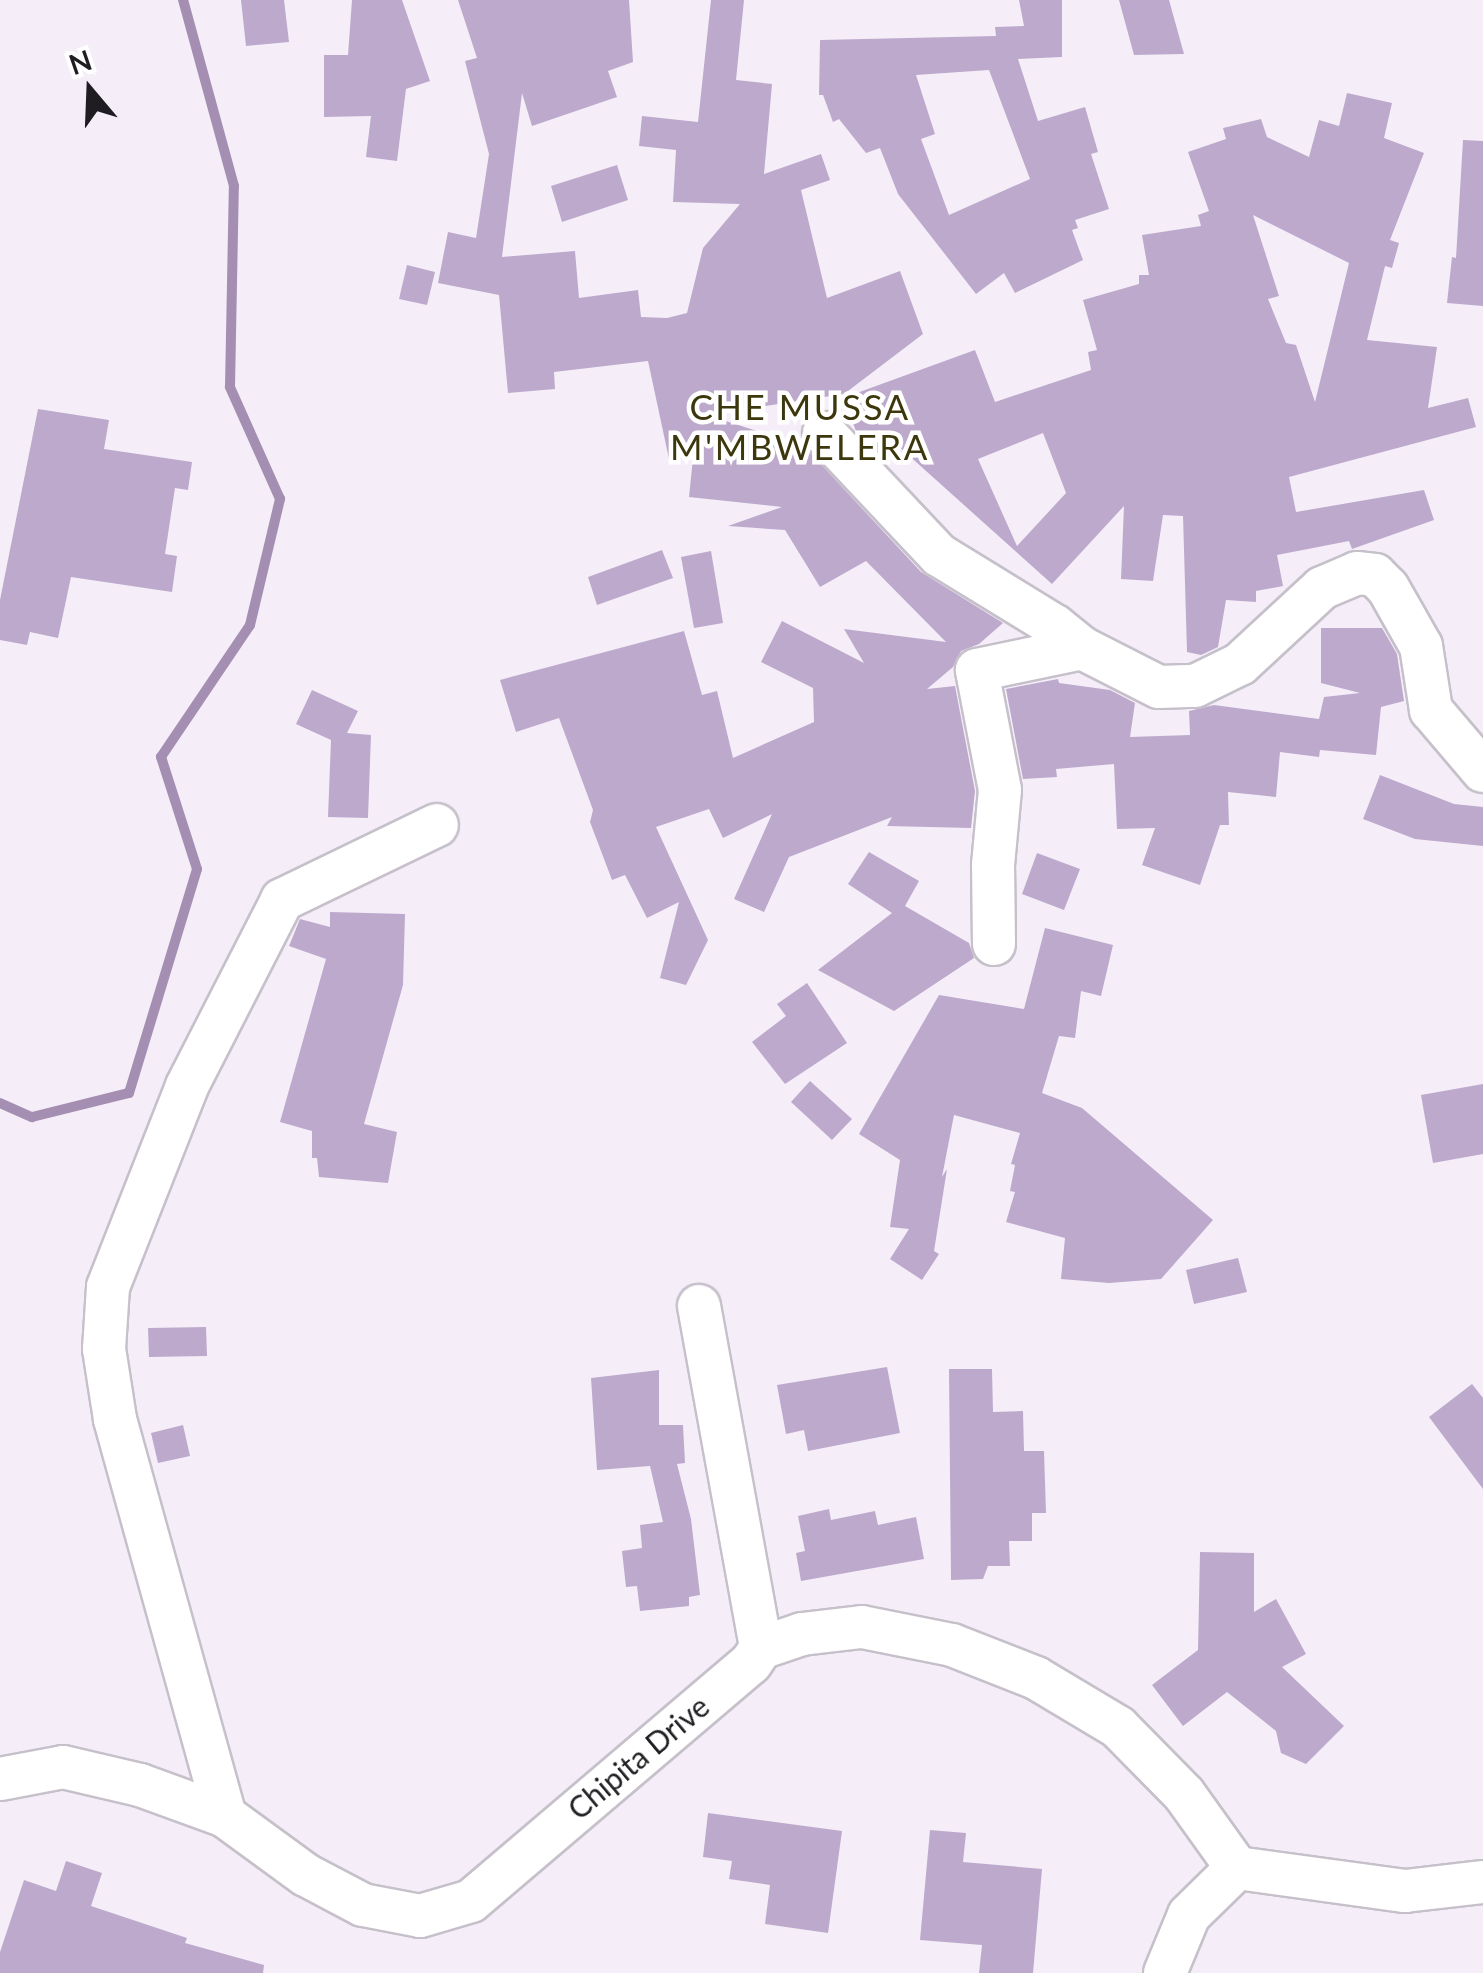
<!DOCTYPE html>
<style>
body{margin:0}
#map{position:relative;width:1483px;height:1973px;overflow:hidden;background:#f5eef9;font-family:Lato,sans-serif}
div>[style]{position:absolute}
.stream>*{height:10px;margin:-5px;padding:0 5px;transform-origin:5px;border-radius:5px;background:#a48fb2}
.building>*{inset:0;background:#bda9cc}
.roads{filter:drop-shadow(2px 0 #c6c0ca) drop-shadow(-2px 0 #c6c0ca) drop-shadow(0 2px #c6c0ca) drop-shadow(0 -2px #c6c0ca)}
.minor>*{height:42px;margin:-21px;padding:0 21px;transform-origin:21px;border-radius:21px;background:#fff}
span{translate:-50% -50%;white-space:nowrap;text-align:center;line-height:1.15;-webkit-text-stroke:9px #fff;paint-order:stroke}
.street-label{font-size:30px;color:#1f1d21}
.quarter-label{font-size:35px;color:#3d370d;letter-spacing:2.5px}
.north{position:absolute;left:40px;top:40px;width:100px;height:100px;-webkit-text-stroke:8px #fff;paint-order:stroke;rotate:341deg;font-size:28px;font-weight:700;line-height:40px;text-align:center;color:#1f1d21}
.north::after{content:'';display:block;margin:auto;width:35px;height:45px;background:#1f1d21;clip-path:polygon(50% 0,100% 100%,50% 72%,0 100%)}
</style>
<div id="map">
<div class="stream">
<div style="left:0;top:1103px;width:35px;rotate:24deg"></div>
<div style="left:32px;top:1117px;width:100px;rotate:-13.9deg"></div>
<div style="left:129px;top:1093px;width:234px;rotate:-73.1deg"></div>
<div style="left:197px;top:869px;width:118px;rotate:-107.8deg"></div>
<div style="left:161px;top:757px;width:159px;rotate:-56deg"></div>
<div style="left:250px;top:625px;width:130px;rotate:-76.6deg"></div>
<div style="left:280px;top:499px;width:123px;rotate:-114.1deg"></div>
<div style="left:230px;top:387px;width:201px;rotate:-88.9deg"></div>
<div style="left:234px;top:186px;width:193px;rotate:-105.3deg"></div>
</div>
<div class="building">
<div style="clip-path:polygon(241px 0,284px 0,289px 42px,246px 46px)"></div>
<div style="clip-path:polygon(352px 0,402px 0,430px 81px,406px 89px,397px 161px,366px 157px,371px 116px,324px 117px,324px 55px,348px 55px)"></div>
<div style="clip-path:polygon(458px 0,629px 0,633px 62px,608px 71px,617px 97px,532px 126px,522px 93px,502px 257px,575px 251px,579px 298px,638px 290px,641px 317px,667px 318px,687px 313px,703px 248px,740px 204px,673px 202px,676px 150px,639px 146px,642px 116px,698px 122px,711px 0,744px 0,736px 80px,772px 84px,764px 174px,821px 154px,830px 180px,801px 190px,827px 298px,900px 271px,923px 334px,844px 394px,707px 415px,804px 446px,921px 572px,1003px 623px,979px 644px,961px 651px,953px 667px,927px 689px,955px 686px,975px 791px,971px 828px,887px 826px,892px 817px,789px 857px,764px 912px,734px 899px,772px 814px,723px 838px,709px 809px,656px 827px,708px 940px,686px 985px,660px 978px,679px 902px,647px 918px,625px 875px,612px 880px,590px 822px,593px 810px,559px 718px,516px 732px,500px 680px,684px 631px,702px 695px,717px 691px,733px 758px,814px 722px,813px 688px,761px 662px,782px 621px,864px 663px,844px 629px,946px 642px,866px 561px,820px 587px,785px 530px,728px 526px,782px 507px,689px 497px,693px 458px,669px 459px,648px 361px,554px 372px,555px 389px,508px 393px,499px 295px,438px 283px,448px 232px,476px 238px,489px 154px,465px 61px,477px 58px)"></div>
<div style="clip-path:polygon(evenodd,1019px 0,1062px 0,1062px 57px,1018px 59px,1038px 121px,1085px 107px,1098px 152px,1091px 154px,1109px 209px,1075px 220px,1078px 228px,1072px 230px,1083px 260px,1015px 293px,1004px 273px,976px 294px,898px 194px,880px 148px,866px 153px,839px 119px,833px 122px,823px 95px,819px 95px,820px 40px,996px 36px,995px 27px,1024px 26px,1019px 0,989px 70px,1030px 179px,949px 215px,921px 139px,935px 134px,916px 75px,989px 70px)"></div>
<div style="clip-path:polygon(1119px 0,1169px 0,1184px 54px,1134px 55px)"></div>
<div style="clip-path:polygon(evenodd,1347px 93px,1392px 103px,1384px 138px,1424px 153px,1390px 240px,1399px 243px,1392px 268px,1385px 266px,1367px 340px,1437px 347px,1428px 408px,1468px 398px,1476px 427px,1289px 477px,1296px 512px,1424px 490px,1434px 520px,1352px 549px,1349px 541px,1277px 555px,1283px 586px,1256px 591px,1256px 602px,1226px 600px,1218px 647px,1201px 655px,1187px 652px,1183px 516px,1163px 515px,1153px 581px,1121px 579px,1124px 506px,1052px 584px,896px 444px,882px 458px,856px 431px,843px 398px,975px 350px,995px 402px,1091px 370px,1088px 352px,1097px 350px,1083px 300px,1139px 284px,1139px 275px,1149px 275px,1142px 235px,1201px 226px,1198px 215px,1209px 211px,1188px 152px,1226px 139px,1223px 128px,1261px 119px,1267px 137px,1309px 157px,1319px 120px,1339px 126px,1347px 93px,1253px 215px,1349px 263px,1315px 402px,1296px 345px,1286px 343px,1268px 299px,1279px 296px,1253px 215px,1347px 93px,1043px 433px,1066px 493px,1017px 546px,978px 459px,1043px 433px)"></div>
<div style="clip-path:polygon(1463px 140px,1483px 141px,1483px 306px,1447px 303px,1452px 257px,1456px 258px)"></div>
<div style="clip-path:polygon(617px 165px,628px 200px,562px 222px,551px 186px)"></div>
<div style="clip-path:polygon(407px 265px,435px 272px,427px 305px,399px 299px)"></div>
<div style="clip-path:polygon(38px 409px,109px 420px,104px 449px,192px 462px,188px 490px,175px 488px,165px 554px,177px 556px,172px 592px,71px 577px,58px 638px,30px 632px,27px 645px,0 640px,0 600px)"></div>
<div style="clip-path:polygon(662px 550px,673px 578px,597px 605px,588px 577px)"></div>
<div style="clip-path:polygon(711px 551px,723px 623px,694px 628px,681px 557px)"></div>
<div style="clip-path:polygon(1321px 628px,1382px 628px,1397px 654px,1404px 701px,1381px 707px,1376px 755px,1320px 750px,1319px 757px,1280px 752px,1276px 797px,1228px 792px,1229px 825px,1220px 825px,1200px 885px,1142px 865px,1155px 828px,1117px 829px,1114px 764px,1056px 769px,1057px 777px,1023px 779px,1006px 689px,1058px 679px,1059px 683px,1110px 690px,1135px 703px,1130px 737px,1190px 735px,1189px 711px,1214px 705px,1319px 719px,1324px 697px,1360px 693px,1321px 683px)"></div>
<div style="clip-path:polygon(312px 690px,358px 711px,347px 733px,371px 735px,368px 818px,328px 817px,331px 740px,296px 724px)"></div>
<div style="clip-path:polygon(1380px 775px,1454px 804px,1483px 807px,1483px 846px,1415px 839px,1363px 819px)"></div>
<div style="clip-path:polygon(869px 852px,919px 881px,905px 906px,969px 943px,974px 958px,894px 1011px,818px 970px,892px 913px,848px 884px)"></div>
<div style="clip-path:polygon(1037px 853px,1080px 869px,1064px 910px,1022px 894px)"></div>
<div style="clip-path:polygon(330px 912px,405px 914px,403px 985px,364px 1124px,397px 1132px,388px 1183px,319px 1177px,317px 1158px,312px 1158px,312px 1131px,280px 1122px,326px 959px,289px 946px,300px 919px,330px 927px)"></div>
<div style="clip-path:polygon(1045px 928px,1113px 945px,1101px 996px,1081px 991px,1075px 1038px,1059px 1036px,1042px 1093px,1082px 1108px,1213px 1220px,1161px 1279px,1109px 1283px,1061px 1279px,1065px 1238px,1006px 1222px,1015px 1192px,1010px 1191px,1015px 1165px,1011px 1164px,1020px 1133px,954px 1115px,942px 1177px,947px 1169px,934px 1251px,939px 1254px,922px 1280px,890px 1259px,909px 1229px,890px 1227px,900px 1160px,859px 1134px,939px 995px,1024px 1009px)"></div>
<div style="clip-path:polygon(807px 983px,847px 1043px,785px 1084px,752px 1042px,786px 1016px,777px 1004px)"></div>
<div style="clip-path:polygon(810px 1081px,852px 1119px,832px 1140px,791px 1102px)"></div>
<div style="clip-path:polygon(1483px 1084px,1483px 1154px,1433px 1163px,1421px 1095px)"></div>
<div style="clip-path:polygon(1238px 1258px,1247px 1292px,1194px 1304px,1186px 1270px)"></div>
<div style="clip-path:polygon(206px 1327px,207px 1356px,149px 1357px,148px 1328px)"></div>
<div style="clip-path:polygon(887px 1367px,900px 1433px,808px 1451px,804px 1430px,786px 1434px,777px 1385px)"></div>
<div style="clip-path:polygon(949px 1369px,992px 1369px,993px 1412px,1023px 1411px,1024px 1451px,1044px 1451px,1046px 1513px,1032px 1513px,1032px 1541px,1009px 1541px,1010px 1566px,988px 1566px,983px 1579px,951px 1580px)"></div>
<div style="clip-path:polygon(659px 1370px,659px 1425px,683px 1425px,685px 1463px,677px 1464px,691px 1519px,700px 1595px,689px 1597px,689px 1606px,640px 1611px,637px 1586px,626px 1587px,622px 1551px,642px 1548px,640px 1525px,663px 1522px,650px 1466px,597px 1470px,591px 1378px)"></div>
<div style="clip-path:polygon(1472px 1384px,1483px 1398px,1483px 1489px,1429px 1417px)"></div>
<div style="clip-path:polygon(183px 1425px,190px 1456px,158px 1463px,151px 1433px)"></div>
<div style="clip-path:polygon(829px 1509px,831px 1520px,875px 1511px,878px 1525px,916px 1517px,924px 1559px,801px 1581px,796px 1553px,805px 1551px,798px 1516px)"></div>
<div style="clip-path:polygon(1200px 1552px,1254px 1553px,1254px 1612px,1276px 1599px,1306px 1654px,1282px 1667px,1344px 1726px,1306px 1764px,1281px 1753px,1276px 1731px,1227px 1692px,1183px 1726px,1152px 1685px,1198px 1650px)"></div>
<div style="clip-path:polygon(708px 1813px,842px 1831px,828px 1933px,765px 1924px,770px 1885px,729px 1879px,732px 1861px,703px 1857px)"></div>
<div style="clip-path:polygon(930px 1830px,966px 1833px,963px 1862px,1042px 1869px,1033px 1973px,979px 1973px,982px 1945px,920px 1940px)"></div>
<div style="clip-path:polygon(66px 1861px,102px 1873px,91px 1906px,187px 1938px,185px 1943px,264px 1965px,263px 1973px,0 1973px,0 1952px,24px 1880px,56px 1891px)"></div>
</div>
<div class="roads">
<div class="minor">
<div style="left:824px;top:433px;width:168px;rotate:46.7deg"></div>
<div style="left:939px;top:555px;width:136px;rotate:31.5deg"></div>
<div style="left:1055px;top:626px;width:35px;rotate:39deg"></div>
<div style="left:1082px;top:648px;width:86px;rotate:26.9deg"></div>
<div style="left:1159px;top:687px;width:36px;rotate:-2deg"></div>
<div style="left:1195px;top:686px;width:50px;rotate:-26.1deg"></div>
<div style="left:1240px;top:664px;width:112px;rotate:-42.8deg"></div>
<div style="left:1322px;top:588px;width:38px;rotate:-23deg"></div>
<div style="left:1357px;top:573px;width:18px;rotate:6deg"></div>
<div style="left:1375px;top:575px;width:18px;rotate:45deg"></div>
<div style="left:1388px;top:588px;width:67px;rotate:60.4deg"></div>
<div style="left:1421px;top:646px;width:65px;rotate:81.1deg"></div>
<div style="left:1431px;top:710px;width:80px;rotate:49.6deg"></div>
<div style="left:994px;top:944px;width:79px;rotate:-90.7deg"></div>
<div style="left:993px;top:865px;width:75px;rotate:-84.7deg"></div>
<div style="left:1000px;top:790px;width:122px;rotate:-100.9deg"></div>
<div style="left:977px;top:670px;width:107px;rotate:-11.8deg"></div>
<div style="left:699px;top:1306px;width:348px;rotate:79.7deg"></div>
<div style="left:0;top:1779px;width:64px;rotate:-10.8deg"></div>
<div style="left:63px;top:1767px;width:79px;rotate:13.2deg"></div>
<div style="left:140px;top:1785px;width:90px;rotate:20deg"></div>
<div style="left:225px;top:1816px;width:100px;rotate:36.1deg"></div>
<div style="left:306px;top:1875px;width:64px;rotate:27.8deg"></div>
<div style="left:363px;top:1905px;width:58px;rotate:10.9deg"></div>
<div style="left:420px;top:1916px;width:53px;rotate:-16.4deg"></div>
<div style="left:471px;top:1901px;width:367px;rotate:-40.4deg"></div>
<div style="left:751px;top:1663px;width:18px;rotate:-56deg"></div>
<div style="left:761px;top:1648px;width:43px;rotate:-18.9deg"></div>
<div style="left:802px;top:1634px;width:60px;rotate:-6.7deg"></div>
<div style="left:862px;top:1627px;width:92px;rotate:11.3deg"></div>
<div style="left:952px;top:1645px;width:90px;rotate:21.4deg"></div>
<div style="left:1036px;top:1678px;width:96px;rotate:30.9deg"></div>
<div style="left:1118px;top:1727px;width:94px;rotate:45.4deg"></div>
<div style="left:1184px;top:1794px;width:91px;rotate:54.4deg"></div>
<div style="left:225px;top:1816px;width:412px;rotate:-105.5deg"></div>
<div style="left:115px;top:1419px;width:71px;rotate:-98.9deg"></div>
<div style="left:104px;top:1349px;width:62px;rotate:-86.3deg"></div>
<div style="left:108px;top:1287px;width:216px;rotate:-68.5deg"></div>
<div style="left:187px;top:1086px;width:209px;rotate:-62.9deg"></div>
<div style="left:282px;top:900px;width:172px;rotate:-25.8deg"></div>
<div style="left:1165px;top:1973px;width:63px;rotate:-67.5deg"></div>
<div style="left:1189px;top:1915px;width:67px;rotate:-44.4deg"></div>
<div style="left:1237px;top:1868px;width:170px;rotate:7.8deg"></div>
<div style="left:1405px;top:1891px;width:79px;rotate:-6.6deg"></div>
</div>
</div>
<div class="street-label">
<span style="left:638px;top:1757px;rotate:-40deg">Chipita Drive</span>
</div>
<div class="quarter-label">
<span style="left:800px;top:426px">CHE MUSSA<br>M'MBWELERA</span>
</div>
<div class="north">N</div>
</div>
